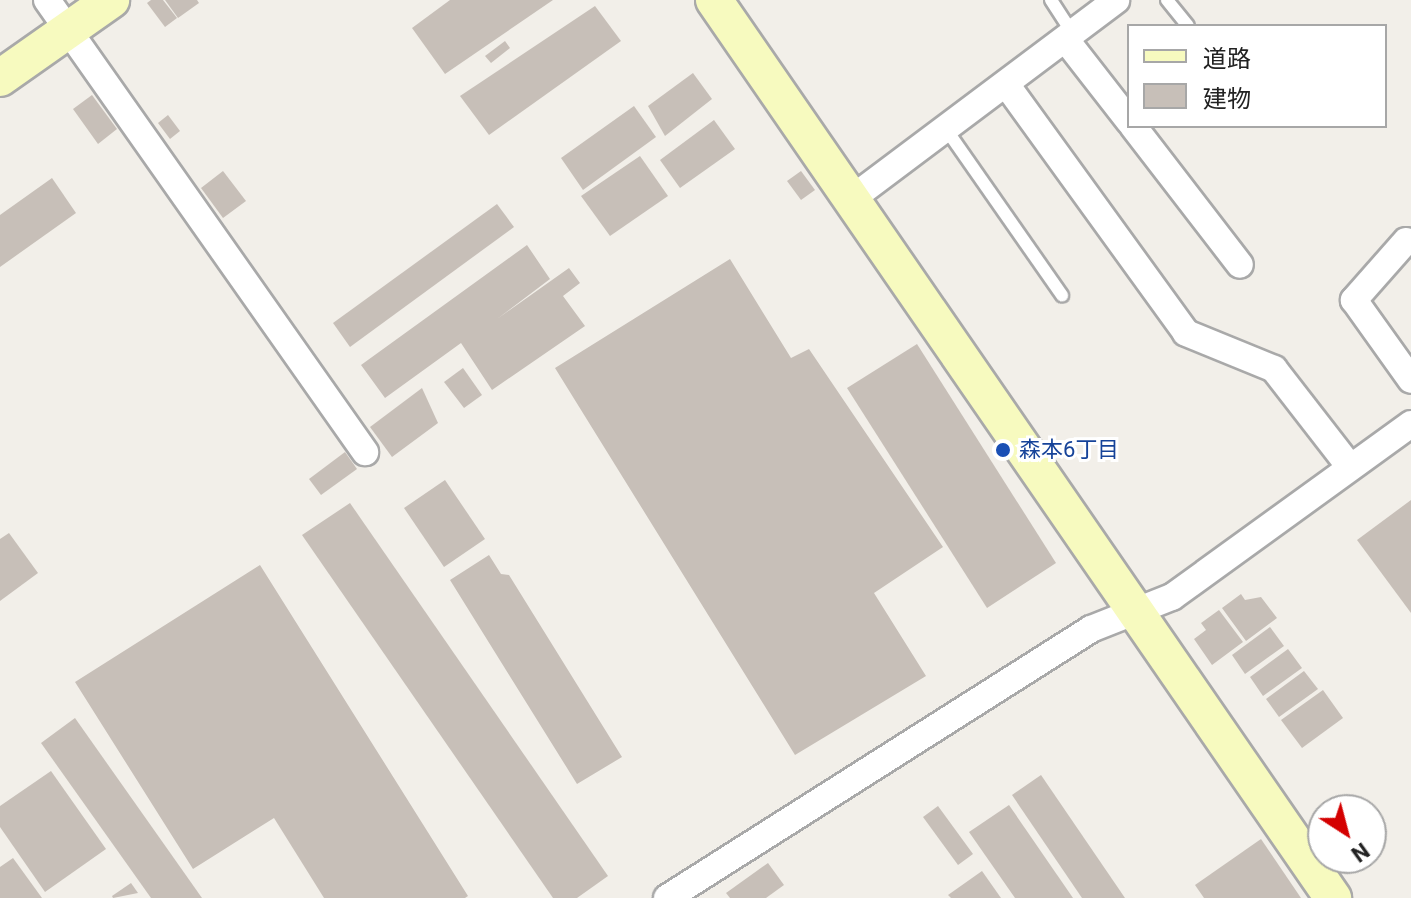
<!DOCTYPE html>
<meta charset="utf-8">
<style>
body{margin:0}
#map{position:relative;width:1411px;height:898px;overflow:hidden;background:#f2efe9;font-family:Roboto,"Noto Sans JP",sans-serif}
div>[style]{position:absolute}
.building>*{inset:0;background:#c7bfb8}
.roads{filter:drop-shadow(2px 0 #a9a9a9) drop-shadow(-2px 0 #a9a9a9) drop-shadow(0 2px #a9a9a9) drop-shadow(0 -2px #a9a9a9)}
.lane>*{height:12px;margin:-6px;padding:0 6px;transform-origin:6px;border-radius:6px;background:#fff}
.street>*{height:26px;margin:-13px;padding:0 13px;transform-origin:13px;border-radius:13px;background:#fff}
.secondary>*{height:36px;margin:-18px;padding:0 18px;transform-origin:18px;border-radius:18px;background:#f7fabf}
.dots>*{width:22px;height:22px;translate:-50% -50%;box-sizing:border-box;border:4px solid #fff;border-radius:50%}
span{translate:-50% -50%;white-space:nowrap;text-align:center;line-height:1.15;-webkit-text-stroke:6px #fff;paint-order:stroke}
.transit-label{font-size:22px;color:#164399}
.left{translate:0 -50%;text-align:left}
.legend{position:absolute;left:1127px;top:24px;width:260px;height:104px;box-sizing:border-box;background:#fff;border:2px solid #a7a7a7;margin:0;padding:10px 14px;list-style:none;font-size:24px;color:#222}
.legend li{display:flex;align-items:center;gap:16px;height:40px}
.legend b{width:40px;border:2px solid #a7a7a7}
.north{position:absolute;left:1307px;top:794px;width:80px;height:80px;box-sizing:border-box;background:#fff;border:2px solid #a7a7a7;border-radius:50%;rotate:144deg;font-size:22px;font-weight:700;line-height:32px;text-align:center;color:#222}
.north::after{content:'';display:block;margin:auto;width:28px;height:36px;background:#d40000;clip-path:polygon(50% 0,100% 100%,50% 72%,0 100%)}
</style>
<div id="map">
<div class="building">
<div style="clip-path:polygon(151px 0,163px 0,177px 18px,165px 27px,147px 3px)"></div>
<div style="clip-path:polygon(165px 0,197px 0,199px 3px,178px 18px)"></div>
<div style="clip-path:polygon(450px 0,553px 0,445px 74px,412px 28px)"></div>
<div style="clip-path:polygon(595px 6px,621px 41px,489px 135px,460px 96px)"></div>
<div style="clip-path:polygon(505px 41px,510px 48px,491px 63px,485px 56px)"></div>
<div style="clip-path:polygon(693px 73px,712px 99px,665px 136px,648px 106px)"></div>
<div style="clip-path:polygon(92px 95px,117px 129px,98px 144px,73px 109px)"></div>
<div style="clip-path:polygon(634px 106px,656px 137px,583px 190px,561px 158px)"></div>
<div style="clip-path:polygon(168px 115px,180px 131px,170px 139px,158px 123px)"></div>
<div style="clip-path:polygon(714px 120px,735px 149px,680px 188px,660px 160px)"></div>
<div style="clip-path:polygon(640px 156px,668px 196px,610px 236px,581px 196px)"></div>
<div style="clip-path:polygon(223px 171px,246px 201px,223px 218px,201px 188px)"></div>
<div style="clip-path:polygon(801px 171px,815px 190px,801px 200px,787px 181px)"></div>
<div style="clip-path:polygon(52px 178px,76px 213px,0 267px,0 215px)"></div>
<div style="clip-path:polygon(497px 204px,514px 227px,350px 347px,333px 323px)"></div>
<div style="clip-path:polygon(527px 245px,550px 279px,497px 319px,569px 268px,580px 283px,563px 296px,585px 326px,492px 390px,461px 343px,385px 398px,361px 365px)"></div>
<div style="clip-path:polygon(730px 259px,791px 358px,809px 349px,943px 547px,874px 593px,926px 676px,795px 755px,555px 368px)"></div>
<div style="clip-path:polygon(917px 344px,1056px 563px,987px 608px,847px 388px)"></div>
<div style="clip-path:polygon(463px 368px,482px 395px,464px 408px,444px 382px)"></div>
<div style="clip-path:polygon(422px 388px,438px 423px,392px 457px,370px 427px)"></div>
<div style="clip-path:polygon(345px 452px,357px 469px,321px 495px,309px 479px)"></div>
<div style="clip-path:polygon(445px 480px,485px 539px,444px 567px,404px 508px)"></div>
<div style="clip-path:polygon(1411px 500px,1411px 613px,1357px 540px)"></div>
<div style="clip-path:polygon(350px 503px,608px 876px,577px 898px,553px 898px,302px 535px)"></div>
<div style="clip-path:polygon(9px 533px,38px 573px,0 601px,0 539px)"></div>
<div style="clip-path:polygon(489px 555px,501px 574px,509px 575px,622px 757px,577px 784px,450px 580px)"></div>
<div style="clip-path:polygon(260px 565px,468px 896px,465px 898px,324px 898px,274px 818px,193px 869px,75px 682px)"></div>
<div style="clip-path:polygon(1241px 594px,1245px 600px,1261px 597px,1277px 618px,1246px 641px,1222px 608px)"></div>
<div style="clip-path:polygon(1219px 610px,1243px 642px,1212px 665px,1194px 639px,1206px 630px,1201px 623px)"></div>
<div style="clip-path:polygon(1270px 627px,1284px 646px,1245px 674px,1232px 655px)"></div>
<div style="clip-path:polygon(1288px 649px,1302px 668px,1263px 696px,1250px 677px)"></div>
<div style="clip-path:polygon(1304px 671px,1318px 689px,1279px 717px,1266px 699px)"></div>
<div style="clip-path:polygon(1323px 690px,1343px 718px,1302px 748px,1281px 720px)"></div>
<div style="clip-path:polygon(75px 718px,202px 898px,151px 898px,41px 743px)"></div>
<div style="clip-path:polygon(51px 771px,106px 849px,45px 892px,0 827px,0 806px)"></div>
<div style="clip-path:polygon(1041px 775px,1125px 898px,1082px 898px,1012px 795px)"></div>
<div style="clip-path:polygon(1009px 805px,1073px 898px,1015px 898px,969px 832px)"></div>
<div style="clip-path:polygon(938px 806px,973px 854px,958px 865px,923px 817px)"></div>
<div style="clip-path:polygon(1261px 839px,1301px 898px,1204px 898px,1195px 885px)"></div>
<div style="clip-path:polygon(13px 858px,42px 898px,0 898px,0 867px)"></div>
<div style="clip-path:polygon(768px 863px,784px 885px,766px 898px,730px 898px,726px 893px)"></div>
<div style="clip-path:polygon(982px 871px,1001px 898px,951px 898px,948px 895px)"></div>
<div style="clip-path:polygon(131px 883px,138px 893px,113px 898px,112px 896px)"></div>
</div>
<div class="roads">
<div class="lane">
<div style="left:1051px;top:0;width:40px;rotate:57.1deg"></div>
<div style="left:1167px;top:0;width:33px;rotate:51deg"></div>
<div style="left:946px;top:129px;width:203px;rotate:55.1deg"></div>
</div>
<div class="street">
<div style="left:47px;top:0;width:553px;rotate:54.87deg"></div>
<div style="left:1066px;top:40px;width:103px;rotate:52.1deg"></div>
<div style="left:1006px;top:84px;width:307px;rotate:54.1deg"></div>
<div style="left:1186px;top:333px;width:95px;rotate:22.2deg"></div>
<div style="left:1274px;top:369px;width:124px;rotate:52.2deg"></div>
<div style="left:1133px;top:126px;width:175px;rotate:52.4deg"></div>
<div style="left:854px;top:197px;width:328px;rotate:-36.9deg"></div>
<div style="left:1406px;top:241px;width:79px;rotate:131.4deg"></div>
<div style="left:1354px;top:300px;width:98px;rotate:54.5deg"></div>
<div style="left:667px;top:898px;width:502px;rotate:-32.39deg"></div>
<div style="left:1091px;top:629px;width:87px;rotate:-21.6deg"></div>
<div style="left:1172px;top:597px;width:295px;rotate:-35.9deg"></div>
</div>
<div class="secondary">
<div style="left:714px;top:0;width:1091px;rotate:55.42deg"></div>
<div style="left:0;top:78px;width:136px;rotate:-35.1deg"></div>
</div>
</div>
<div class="dots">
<div style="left:1003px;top:450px;background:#1a4fb4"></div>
</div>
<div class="transit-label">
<span class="left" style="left:1019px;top:450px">森本6丁目</span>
</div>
<ul class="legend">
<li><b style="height:10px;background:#f7fabf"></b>道路</li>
<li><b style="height:22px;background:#c7bfb8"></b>建物</li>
</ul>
<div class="north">N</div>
</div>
